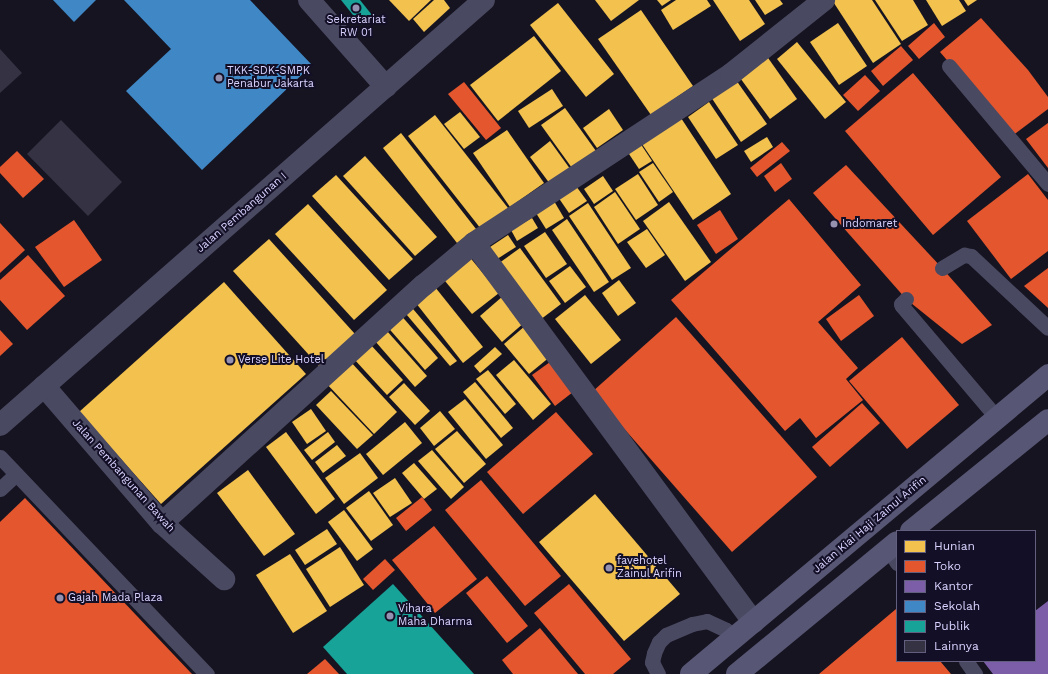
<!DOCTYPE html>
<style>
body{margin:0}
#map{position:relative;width:1048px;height:674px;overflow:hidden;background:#161421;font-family:"Work Sans",sans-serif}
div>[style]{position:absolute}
.homes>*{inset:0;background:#f2c14e}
.shops>*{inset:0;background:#e4572e}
.offices>*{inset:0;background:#7b5ea7}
.schools>*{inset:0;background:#3f88c5}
.public>*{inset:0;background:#17a398}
.building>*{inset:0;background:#343243}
.service>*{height:15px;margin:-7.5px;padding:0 7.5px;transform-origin:7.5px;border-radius:7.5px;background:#4a4962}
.minor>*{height:22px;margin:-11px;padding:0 11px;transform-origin:11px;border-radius:11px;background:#4a4962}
.secondary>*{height:22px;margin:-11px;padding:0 11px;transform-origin:11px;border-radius:11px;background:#575674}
.dots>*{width:11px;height:11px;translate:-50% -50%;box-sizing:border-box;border:2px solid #130f26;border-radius:50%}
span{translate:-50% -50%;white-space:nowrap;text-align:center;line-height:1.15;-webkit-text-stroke:4px #130f26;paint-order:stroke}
.poi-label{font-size:11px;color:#d9d4ff}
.left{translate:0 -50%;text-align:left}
.street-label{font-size:11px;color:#d9d4ff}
.legend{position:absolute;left:896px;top:530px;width:140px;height:132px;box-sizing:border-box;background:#130f26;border:1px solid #625e7d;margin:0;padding:5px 7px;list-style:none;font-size:12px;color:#d9d4ff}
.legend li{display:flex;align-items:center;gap:8px;height:20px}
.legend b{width:20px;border:1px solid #625e7d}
</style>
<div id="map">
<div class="homes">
<div style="clip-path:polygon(389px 0,431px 0,409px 21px)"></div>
<div style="clip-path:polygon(434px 0,444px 0,450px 8px,424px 32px,413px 19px)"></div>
<div style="clip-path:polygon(595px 0,639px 0,611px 21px)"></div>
<div style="clip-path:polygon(657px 0,671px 0,662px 6px)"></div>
<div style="clip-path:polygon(676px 0,707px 0,711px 6px,673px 30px,661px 10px)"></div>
<div style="clip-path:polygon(713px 0,749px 0,765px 24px,740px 41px)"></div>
<div style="clip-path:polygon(755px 0,780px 0,783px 4px,765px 15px)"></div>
<div style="clip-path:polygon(832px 0,872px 0,901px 44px,873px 63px)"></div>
<div style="clip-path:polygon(875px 0,913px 0,928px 25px,902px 41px)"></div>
<div style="clip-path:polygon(926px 0,959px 0,966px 11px,942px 26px)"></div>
<div style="clip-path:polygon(964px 0,977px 0,968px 6px)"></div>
<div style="clip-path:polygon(558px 3px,614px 74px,586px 97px,530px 25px)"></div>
<div style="clip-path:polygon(641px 10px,693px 86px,651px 115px,598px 39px)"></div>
<div style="clip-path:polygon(838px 23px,867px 66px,839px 85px,810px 42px)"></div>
<div style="clip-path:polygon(534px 36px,561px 71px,498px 121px,470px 85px)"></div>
<div style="clip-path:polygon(797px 42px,846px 102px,825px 119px,777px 59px)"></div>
<div style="clip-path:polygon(766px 55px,797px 99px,770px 119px,738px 75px)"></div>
<div style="clip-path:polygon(736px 80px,767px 124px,741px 142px,711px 97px)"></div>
<div style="clip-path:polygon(552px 89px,563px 106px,529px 128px,518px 111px)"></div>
<div style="clip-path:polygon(709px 102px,738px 145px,716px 159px,688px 117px)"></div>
<div style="clip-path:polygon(565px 108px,596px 151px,572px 168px,541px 125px)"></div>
<div style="clip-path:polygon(609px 109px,623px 130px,597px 148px,583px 128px)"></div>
<div style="clip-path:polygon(460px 112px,480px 137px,464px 149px,444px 124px)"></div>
<div style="clip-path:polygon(435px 115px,508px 208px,481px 229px,408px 136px)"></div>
<div style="clip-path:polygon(681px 118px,731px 194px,693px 220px,642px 144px)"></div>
<div style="clip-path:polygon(507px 130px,544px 183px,510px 207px,473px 153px)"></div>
<div style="clip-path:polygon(401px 133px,476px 229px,457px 243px,383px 148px)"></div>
<div style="clip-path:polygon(767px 137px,773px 147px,751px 162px,744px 151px)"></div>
<div style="clip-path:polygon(550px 141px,573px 173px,553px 188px,530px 157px)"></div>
<div style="clip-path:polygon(640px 143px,652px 161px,639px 169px,627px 151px)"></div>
<div style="clip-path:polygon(365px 156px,437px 237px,415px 256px,343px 176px)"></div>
<div style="clip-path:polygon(653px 163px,673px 192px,659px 202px,639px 172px)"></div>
<div style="clip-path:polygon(638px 174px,658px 205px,636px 220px,615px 189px)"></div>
<div style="clip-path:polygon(336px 175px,413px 259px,389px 280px,312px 196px)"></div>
<div style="clip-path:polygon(603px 176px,613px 191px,594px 204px,584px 189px)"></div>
<div style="clip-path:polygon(576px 186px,587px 201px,569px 213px,558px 197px)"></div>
<div style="clip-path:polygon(615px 192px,640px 229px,618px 244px,594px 207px)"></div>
<div style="clip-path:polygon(554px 201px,564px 218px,546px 229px,536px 213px)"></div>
<div style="clip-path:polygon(669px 202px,711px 262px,685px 281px,643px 221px)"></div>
<div style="clip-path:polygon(588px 203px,631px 268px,612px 280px,569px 216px)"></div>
<div style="clip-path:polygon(308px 204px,387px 290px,354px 320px,275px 234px)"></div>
<div style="clip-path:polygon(532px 218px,538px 228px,517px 241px,511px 230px)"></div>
<div style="clip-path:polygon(567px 219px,609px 282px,594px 292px,552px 230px)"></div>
<div style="clip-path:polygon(647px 229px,665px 255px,646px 268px,627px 242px)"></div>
<div style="clip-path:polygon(545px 232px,567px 264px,546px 278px,524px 246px)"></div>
<div style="clip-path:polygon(508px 235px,516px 247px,494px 261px,487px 249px)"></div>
<div style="clip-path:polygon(269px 239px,355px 334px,319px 366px,233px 271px)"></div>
<div style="clip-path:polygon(520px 248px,561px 304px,536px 323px,495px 266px)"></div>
<div style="clip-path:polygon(468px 255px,499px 293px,472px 314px,441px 276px)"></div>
<div style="clip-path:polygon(570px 266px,586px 287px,565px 303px,549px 281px)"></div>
<div style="clip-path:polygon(619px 280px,636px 303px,618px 316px,602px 293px)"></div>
<div style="clip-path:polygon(224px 282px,306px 374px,161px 504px,79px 412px)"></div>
<div style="clip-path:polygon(431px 282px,483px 347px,463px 363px,412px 298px)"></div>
<div style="clip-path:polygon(585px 295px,621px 340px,591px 364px,555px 319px)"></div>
<div style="clip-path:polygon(503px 296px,525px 322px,502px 342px,480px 316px)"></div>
<div style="clip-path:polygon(408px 303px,457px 361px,450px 366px,401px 308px)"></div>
<div style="clip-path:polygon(399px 313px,438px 358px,425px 370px,385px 324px)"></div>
<div style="clip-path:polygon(525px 326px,551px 356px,529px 374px,504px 344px)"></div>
<div style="clip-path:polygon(387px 331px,427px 376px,415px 387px,375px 341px)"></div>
<div style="clip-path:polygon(370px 344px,403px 380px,387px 395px,354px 359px)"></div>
<div style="clip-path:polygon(495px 347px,502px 354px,480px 373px,474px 366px)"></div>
<div style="clip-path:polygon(349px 360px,397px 412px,374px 434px,325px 382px)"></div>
<div style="clip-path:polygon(514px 360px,551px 404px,533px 420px,496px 375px)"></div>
<div style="clip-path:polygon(488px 370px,516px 404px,505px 414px,476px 379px)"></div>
<div style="clip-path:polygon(475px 382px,513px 428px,501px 438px,463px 392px)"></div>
<div style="clip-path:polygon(404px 383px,430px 411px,415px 425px,389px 397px)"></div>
<div style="clip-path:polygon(331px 391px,373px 435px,357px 449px,316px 405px)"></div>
<div style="clip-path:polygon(465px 399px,503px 445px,486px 459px,448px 412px)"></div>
<div style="clip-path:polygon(311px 409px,326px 431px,307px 444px,292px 422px)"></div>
<div style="clip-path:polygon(440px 411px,455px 429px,434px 446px,420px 428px)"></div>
<div style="clip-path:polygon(405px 422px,422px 443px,383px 475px,366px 454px)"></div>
<div style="clip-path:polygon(457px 431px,486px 464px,464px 483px,435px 449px)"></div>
<div style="clip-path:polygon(286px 432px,335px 499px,316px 514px,266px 447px)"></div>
<div style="clip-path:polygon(328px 432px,335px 442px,312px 460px,304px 450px)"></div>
<div style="clip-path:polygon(337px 445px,346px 456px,323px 473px,315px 462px)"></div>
<div style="clip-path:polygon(432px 450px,464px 487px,451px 499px,418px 461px)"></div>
<div style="clip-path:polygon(360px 453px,378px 478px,344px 504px,325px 478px)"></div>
<div style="clip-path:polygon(414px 463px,437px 489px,424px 499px,402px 473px)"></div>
<div style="clip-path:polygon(248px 470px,295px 534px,264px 556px,217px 493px)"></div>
<div style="clip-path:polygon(395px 478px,412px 503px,390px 517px,373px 493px)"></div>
<div style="clip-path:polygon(369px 491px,393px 525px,371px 541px,346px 508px)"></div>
<div style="clip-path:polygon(595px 494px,680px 594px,624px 641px,539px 542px)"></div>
<div style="clip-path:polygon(344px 510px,373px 549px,357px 561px,328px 522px)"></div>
<div style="clip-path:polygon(327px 529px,337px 544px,305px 565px,295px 550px)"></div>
<div style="clip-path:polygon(340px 547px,364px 585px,330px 607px,306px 569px)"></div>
<div style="clip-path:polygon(290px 554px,327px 611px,293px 633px,256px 575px)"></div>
</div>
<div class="shops">
<div style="clip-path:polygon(981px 18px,1028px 70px,1048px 97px,1048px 109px,1012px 136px,940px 52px)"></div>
<div style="clip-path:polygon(934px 23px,945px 37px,919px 59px,908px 46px)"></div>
<div style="clip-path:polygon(901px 46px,913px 60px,883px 86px,871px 71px)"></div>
<div style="clip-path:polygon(913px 73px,1001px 177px,933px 235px,845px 131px)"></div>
<div style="clip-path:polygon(865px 75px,880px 91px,858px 111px,843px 95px)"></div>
<div style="clip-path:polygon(464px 82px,501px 128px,486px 140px,448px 94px)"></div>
<div style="clip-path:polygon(1048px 123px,1048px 168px,1026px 139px)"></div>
<div style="clip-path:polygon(782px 142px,790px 151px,757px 177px,750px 168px)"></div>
<div style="clip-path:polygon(17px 151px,44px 179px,23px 198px,0 173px,0 167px)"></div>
<div style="clip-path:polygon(781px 163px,792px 179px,775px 192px,764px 176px)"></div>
<div style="clip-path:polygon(846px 165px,942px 268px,992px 325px,962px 344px,906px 299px,813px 193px)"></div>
<div style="clip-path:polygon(1028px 174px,1048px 200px,1048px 251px,1011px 279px,967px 221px)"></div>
<div style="clip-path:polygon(789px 199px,861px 285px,818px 322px,858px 368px,846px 379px,863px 400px,816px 438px,800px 418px,785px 431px,671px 300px)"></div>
<div style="clip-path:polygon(720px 210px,738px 239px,716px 254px,697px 225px)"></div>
<div style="clip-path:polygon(74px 220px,102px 260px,64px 287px,35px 247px)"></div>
<div style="clip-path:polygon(0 223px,25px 250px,0 273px)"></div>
<div style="clip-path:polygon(28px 255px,65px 296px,27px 330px,0 300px,0 280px)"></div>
<div style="clip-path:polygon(1048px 268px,1048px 308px,1024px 286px)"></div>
<div style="clip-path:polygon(859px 295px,874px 316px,841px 341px,826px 319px)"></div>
<div style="clip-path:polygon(676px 317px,817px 477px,732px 552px,592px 392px)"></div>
<div style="clip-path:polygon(0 330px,13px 344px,0 356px)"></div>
<div style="clip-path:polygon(902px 337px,959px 405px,907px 449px,849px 381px)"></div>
<div style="clip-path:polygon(550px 362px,573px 392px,555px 406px,532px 375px)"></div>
<div style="clip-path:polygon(862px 403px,880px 423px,830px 467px,812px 447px)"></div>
<div style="clip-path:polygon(556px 412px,593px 454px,523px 514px,487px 472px)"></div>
<div style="clip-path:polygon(481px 480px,561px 576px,525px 606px,445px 510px)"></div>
<div style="clip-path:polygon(422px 497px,432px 510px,406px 531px,396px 518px)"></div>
<div style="clip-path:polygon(25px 498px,192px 674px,0 674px,0 522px)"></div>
<div style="clip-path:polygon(434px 526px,477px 579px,435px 613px,392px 560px)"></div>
<div style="clip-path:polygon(385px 559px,395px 570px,373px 590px,363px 579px)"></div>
<div style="clip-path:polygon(487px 576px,528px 626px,507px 643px,466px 593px)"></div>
<div style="clip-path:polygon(569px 584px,631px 659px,613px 674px,585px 674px,534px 613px)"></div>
<div style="clip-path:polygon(896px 609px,897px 661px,940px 661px,951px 674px,819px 674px)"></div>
<div style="clip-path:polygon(540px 628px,578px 674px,513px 674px,502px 660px)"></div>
<div style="clip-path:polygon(325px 659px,339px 674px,307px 674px)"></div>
</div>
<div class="offices">
<div style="clip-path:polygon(1048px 601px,1048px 674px,993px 674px,983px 661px,1035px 661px,1035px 611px)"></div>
</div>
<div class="schools">
<div style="clip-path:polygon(53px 0,96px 0,74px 22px)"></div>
<div style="clip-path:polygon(124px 0,250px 0,312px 65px,202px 170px,126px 91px,171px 49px)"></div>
</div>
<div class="public">
<div style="clip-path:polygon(341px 0,360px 0,372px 15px,361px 25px)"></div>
<div style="clip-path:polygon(393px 584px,474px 674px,347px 674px,323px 647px)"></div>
</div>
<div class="building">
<div style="clip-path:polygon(0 49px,22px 73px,0 93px)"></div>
<div style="clip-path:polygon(61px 120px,122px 182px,88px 216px,27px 154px)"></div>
</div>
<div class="service">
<div style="left:949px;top:66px;width:154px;rotate:50deg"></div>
<div style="left:942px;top:268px;width:26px;rotate:-31deg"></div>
<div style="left:964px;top:255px;width:7px;rotate:8deg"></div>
<div style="left:971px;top:256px;width:105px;rotate:43.1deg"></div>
<div style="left:906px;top:299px;width:7px;rotate:135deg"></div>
<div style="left:901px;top:304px;width:2px;rotate:63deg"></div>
<div style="left:902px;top:306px;width:147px;rotate:49.7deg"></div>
<div style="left:0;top:457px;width:300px;rotate:46.4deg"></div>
<div style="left:0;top:489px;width:22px;rotate:-43deg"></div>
<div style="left:888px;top:549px;width:17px;rotate:57deg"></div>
<div style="left:966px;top:661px;width:16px;rotate:55deg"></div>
<div style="left:658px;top:674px;width:13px;rotate:-117deg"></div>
<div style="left:652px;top:662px;width:9px;rotate:-77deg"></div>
<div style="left:654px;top:653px;width:12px;rotate:-66deg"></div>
<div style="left:659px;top:642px;width:10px;rotate:-45deg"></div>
<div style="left:666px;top:635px;width:28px;rotate:-23deg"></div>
<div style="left:692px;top:624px;width:15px;rotate:-11deg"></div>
<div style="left:707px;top:621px;width:21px;rotate:25deg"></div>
<div style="left:726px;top:630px;width:12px;rotate:42deg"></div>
</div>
<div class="minor">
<div style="left:309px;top:0;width:116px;rotate:48.5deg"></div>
<div style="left:474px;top:243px;width:471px;rotate:53.6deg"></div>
<div style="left:44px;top:386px;width:181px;rotate:49.3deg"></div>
<div style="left:162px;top:523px;width:84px;rotate:42.1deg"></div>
<div style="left:0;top:425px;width:644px;rotate:-41.29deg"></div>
<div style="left:162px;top:523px;width:354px;rotate:-42.3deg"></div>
<div style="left:424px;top:285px;width:65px;rotate:-40deg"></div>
<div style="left:474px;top:243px;width:308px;rotate:-33.3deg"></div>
<div style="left:731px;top:74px;width:119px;rotate:-38.5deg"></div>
</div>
<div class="secondary">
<div style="left:911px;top:531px;width:176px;rotate:-39deg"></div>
<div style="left:691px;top:674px;width:466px;rotate:-39.9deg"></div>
<div style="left:737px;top:674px;width:207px;rotate:-39.5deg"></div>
</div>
<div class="dots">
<div style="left:356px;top:8px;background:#9591b1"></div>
<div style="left:219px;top:78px;background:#9591b1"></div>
<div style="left:834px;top:224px;background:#9591b1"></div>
<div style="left:230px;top:360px;background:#9591b1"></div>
<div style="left:609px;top:568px;background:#9591b1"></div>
<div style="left:60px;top:598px;background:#9591b1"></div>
<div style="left:390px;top:616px;background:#9591b1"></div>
</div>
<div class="poi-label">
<span style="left:356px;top:27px">Sekretariat<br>RW 01</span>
<span class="left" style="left:227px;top:78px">TKK-SDK-SMPK<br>Penabur Jakarta</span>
<span class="left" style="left:842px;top:224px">Indomaret</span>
<span class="left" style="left:238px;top:360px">Verse Lite Hotel</span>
<span class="left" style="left:617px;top:568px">favehotel<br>Zainul Arifin</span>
<span class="left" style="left:68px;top:598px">Gajah Mada Plaza</span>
<span class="left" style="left:398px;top:616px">Vihara<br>Maha Dharma</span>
</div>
<div class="street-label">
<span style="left:242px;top:213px;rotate:-41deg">Jalan Pembangunan I</span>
<span style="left:123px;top:476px;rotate:48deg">Jalan Pembangunan Bawah</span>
<span style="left:870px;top:525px;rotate:-40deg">Jalan Kiai Haji Zainul Arifin</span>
</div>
<ul class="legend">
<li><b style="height:11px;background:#f2c14e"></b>Hunian</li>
<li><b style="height:11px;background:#e4572e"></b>Toko</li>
<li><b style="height:11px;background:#7b5ea7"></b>Kantor</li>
<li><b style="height:11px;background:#3f88c5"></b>Sekolah</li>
<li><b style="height:11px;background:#17a398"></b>Publik</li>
<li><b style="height:11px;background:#343243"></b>Lainnya</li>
</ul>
</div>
